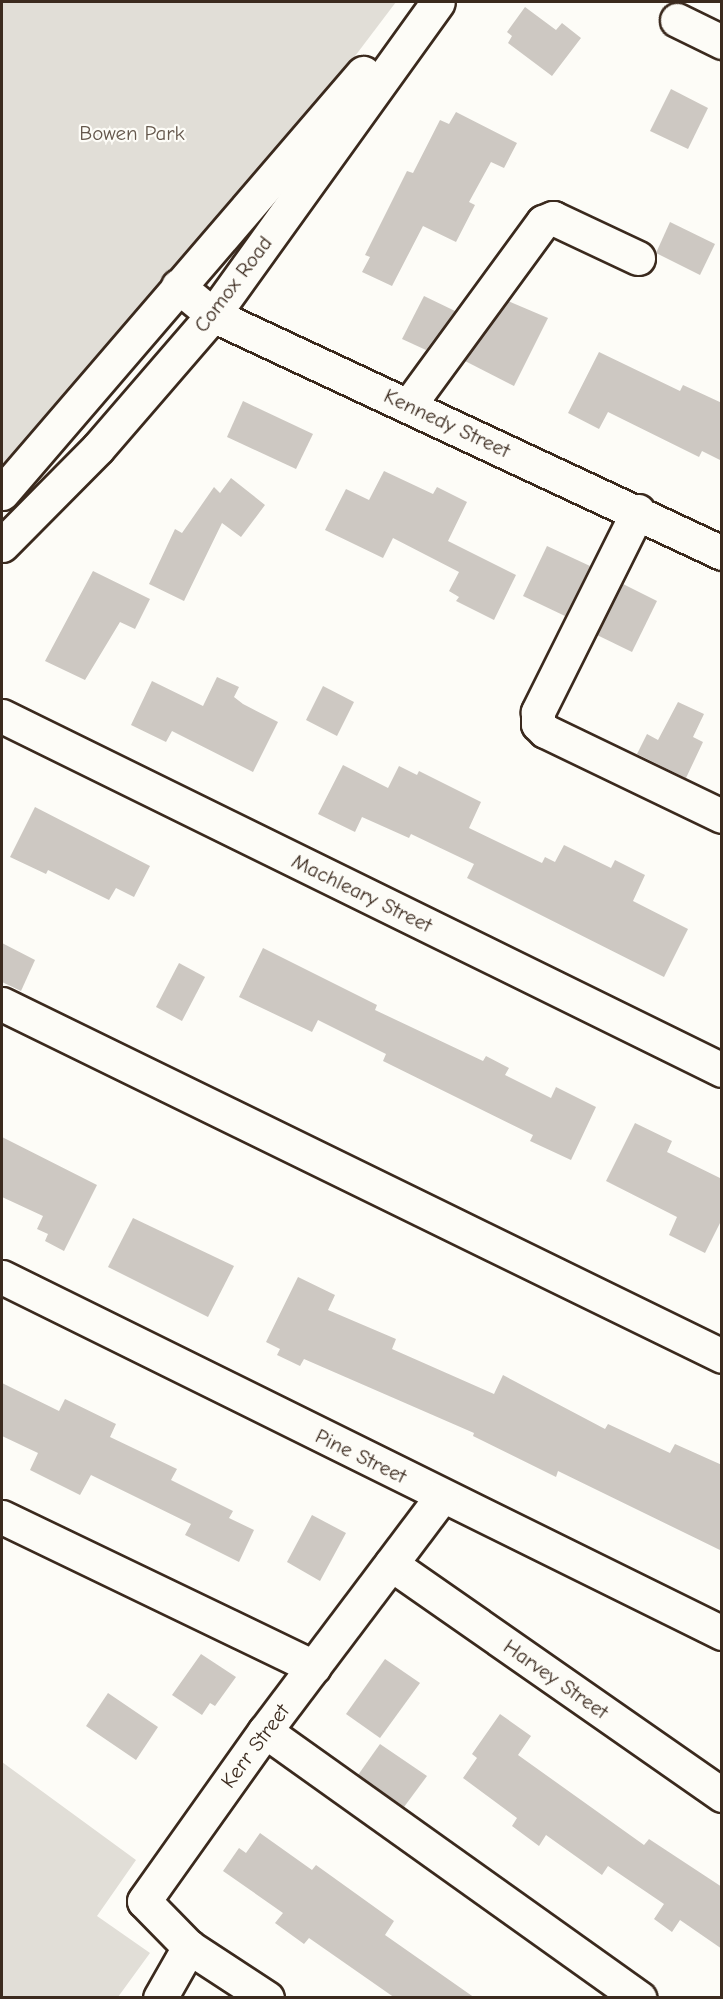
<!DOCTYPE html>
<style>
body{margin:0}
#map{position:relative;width:723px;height:1999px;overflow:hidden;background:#fdfcf7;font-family:"Comic Neue",sans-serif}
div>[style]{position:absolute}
.green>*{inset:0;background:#e1ded7}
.building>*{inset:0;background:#cdc8c2}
.roads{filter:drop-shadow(2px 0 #3b2a1e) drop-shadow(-2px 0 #3b2a1e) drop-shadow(0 2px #3b2a1e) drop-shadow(0 -2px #3b2a1e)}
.minor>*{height:33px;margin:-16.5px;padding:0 16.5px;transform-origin:16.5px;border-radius:16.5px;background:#fdfcf7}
.major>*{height:33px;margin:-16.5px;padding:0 16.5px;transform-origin:16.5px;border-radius:16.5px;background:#fdfcf7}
span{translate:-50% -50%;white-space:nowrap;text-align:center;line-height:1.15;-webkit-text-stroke:4.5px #fdfcf7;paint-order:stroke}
.park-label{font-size:21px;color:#64574c}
.street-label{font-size:21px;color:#3b2a1e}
.frame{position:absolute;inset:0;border:3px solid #3b2a1e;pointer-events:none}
</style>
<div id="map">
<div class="green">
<div style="clip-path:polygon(2px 2px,396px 2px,68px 435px,2px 488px)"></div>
<div style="clip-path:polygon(2px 1762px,136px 1860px,97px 1916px,150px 1953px,118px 1997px,2px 1997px)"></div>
</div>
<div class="building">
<div style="clip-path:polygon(525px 7px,556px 30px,562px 23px,581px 38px,552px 76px,508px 43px,512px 36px,507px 32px)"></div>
<div style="clip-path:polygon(671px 89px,708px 108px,688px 149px,650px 131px)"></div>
<div style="clip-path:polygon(456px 112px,517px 143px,504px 168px,491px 162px,469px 202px,475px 205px,456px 242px,423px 226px,392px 286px,362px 272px,370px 257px,365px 255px,407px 171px,413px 173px,440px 120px,449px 124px)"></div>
<div style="clip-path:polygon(670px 222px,715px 244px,700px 275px,656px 253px)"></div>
<div style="clip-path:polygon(424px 296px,455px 311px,426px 350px,402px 339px)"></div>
<div style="clip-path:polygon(508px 301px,548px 318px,514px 386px,465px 361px)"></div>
<div style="clip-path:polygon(599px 352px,680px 391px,683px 385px,722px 403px,722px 461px,702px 451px,699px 457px,608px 412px,599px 429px,568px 413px)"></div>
<div style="clip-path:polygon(243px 401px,313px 434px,296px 469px,227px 437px)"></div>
<div style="clip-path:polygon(384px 471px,433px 494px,437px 487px,467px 502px,448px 541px,516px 575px,494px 620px,456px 601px,459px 597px,449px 591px,459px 572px,393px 538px,383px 558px,325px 530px,346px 489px,369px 500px)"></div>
<div style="clip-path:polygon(231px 478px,265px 505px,241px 537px,222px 523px,184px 601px,149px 584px,175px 529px,182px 533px,214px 487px,220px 493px)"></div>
<div style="clip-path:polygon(547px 546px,590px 566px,565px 616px,523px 596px)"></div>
<div style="clip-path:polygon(93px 571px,150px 599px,135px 629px,120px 622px,85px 680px,45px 661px)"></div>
<div style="clip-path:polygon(623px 584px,657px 601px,632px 652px,597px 635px)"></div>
<div style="clip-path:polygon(217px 677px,239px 687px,234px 697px,243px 704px,278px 722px,253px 772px,172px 731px,166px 742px,131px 725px,152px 681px,203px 706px)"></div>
<div style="clip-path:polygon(323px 686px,354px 702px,337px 736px,306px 720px)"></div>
<div style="clip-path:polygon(678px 702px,704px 714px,693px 737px,703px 742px,686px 778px,637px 754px,647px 734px,658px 740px)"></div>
<div style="clip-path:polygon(343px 765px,388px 788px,399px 766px,417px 775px,419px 771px,481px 802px,469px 828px,542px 863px,545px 857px,555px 862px,564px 845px,611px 868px,615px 860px,645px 875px,633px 901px,688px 929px,664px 977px,467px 878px,474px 864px,411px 834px,409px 838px,362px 817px,355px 832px,318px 814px)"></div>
<div style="clip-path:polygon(35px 807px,150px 866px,134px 897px,116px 888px,109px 900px,48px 870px,46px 874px,10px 857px)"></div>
<div style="clip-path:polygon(2px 943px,35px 960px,21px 991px,2px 982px)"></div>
<div style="clip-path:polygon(263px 948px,377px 1005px,375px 1010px,483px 1061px,486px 1056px,509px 1068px,505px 1075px,551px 1098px,556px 1087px,596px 1107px,571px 1160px,530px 1141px,533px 1135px,383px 1061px,386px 1054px,318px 1020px,312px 1032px,239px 997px)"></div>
<div style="clip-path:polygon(179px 963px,205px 977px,182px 1021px,156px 1007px)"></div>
<div style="clip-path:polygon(635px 1123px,672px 1141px,667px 1152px,722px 1179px,722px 1219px,705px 1253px,669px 1235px,677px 1217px,606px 1181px)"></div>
<div style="clip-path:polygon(2px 1137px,97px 1185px,64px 1251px,45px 1241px,48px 1234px,37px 1229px,43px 1216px,2px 1197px)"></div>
<div style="clip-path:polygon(133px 1218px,234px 1266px,208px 1317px,108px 1267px)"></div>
<div style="clip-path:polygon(298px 1277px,335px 1295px,328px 1310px,396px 1339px,392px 1349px,494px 1394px,503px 1375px,605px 1429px,608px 1424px,670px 1453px,675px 1444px,722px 1465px,722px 1551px,558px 1471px,556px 1477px,473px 1436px,474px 1433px,304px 1359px,300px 1366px,277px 1355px,280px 1349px,266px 1342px)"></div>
<div style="clip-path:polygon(2px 1383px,59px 1411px,65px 1399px,116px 1424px,110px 1437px,177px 1469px,171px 1480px,233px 1511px,229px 1518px,254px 1530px,239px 1562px,185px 1535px,191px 1524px,91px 1475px,80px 1495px,30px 1470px,38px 1453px,2px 1436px)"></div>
<div style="clip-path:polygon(312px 1515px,346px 1533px,320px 1581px,287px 1562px)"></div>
<div style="clip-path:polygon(201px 1654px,236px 1677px,215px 1706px,210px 1703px,202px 1715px,172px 1695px)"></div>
<div style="clip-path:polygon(385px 1659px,420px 1683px,380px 1738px,346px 1714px)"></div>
<div style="clip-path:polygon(108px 1693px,158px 1727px,136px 1760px,86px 1726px)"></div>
<div style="clip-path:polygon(500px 1714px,531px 1736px,518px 1755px,644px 1845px,649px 1839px,722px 1887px,722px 1949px,680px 1920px,672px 1932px,654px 1919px,664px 1904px,608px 1866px,602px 1875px,546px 1835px,539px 1846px,512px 1826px,517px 1818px,463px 1778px,477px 1758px,472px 1754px)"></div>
<div style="clip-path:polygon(380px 1744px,427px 1776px,404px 1807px,358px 1775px)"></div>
<div style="clip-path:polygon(260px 1833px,312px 1870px,316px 1865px,394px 1921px,385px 1935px,475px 1998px,395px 1998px,309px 1938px,304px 1944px,275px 1923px,283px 1913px,223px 1871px,239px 1848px,246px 1853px)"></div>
</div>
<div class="roads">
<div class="minor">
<div style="left:677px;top:20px;width:50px;rotate:26.1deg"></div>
<div style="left:178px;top:286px;width:45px;rotate:39.6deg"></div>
<div style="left:213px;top:315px;width:562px;rotate:25.06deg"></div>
<div style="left:409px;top:405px;width:227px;rotate:-53.8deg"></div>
<div style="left:543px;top:222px;width:11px;rotate:-22deg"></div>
<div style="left:553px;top:218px;width:94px;rotate:25.2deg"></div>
<div style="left:638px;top:511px;width:225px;rotate:116.5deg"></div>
<div style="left:538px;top:712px;width:12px;rotate:90deg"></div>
<div style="left:538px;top:724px;width:10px;rotate:45deg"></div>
<div style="left:545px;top:731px;width:196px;rotate:25.7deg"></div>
<div style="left:2px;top:716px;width:802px;rotate:26.18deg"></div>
<div style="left:2px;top:1004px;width:801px;rotate:26.05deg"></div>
<div style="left:2px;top:1277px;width:803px;rotate:26.31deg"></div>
<div style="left:2px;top:1517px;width:346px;rotate:25.7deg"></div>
<div style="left:391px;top:1564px;width:404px;rotate:34.9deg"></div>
<div style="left:265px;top:1731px;width:460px;rotate:35.5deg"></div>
<div style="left:160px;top:1998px;width:59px;rotate:-60.4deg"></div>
<div style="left:267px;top:1998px;width:93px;rotate:-146.8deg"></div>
<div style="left:189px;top:1947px;width:64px;rotate:-134.4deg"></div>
<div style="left:144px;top:1901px;width:209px;rotate:-54.6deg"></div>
<div style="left:265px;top:1731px;width:294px;rotate:-53deg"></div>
</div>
<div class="major">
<div style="left:2px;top:493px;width:554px;rotate:-49.32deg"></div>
<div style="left:2px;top:545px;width:136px;rotate:-45.3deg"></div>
<div style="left:98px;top:448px;width:176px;rotate:-49.2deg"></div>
<div style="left:213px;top:315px;width:385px;rotate:-54.3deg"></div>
</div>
</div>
<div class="park-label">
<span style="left:132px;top:133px">Bowen Park</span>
</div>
<div class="street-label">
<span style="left:233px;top:284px;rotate:-53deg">Comox Road</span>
<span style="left:447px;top:423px;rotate:25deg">Kennedy Street</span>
<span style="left:362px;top:893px;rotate:26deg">Machleary Street</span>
<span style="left:361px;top:1456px;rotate:26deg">Pine Street</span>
<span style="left:556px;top:1679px;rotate:35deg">Harvey Street</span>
<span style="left:255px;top:1746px;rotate:-53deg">Kerr Street</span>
</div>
<div class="frame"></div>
</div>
